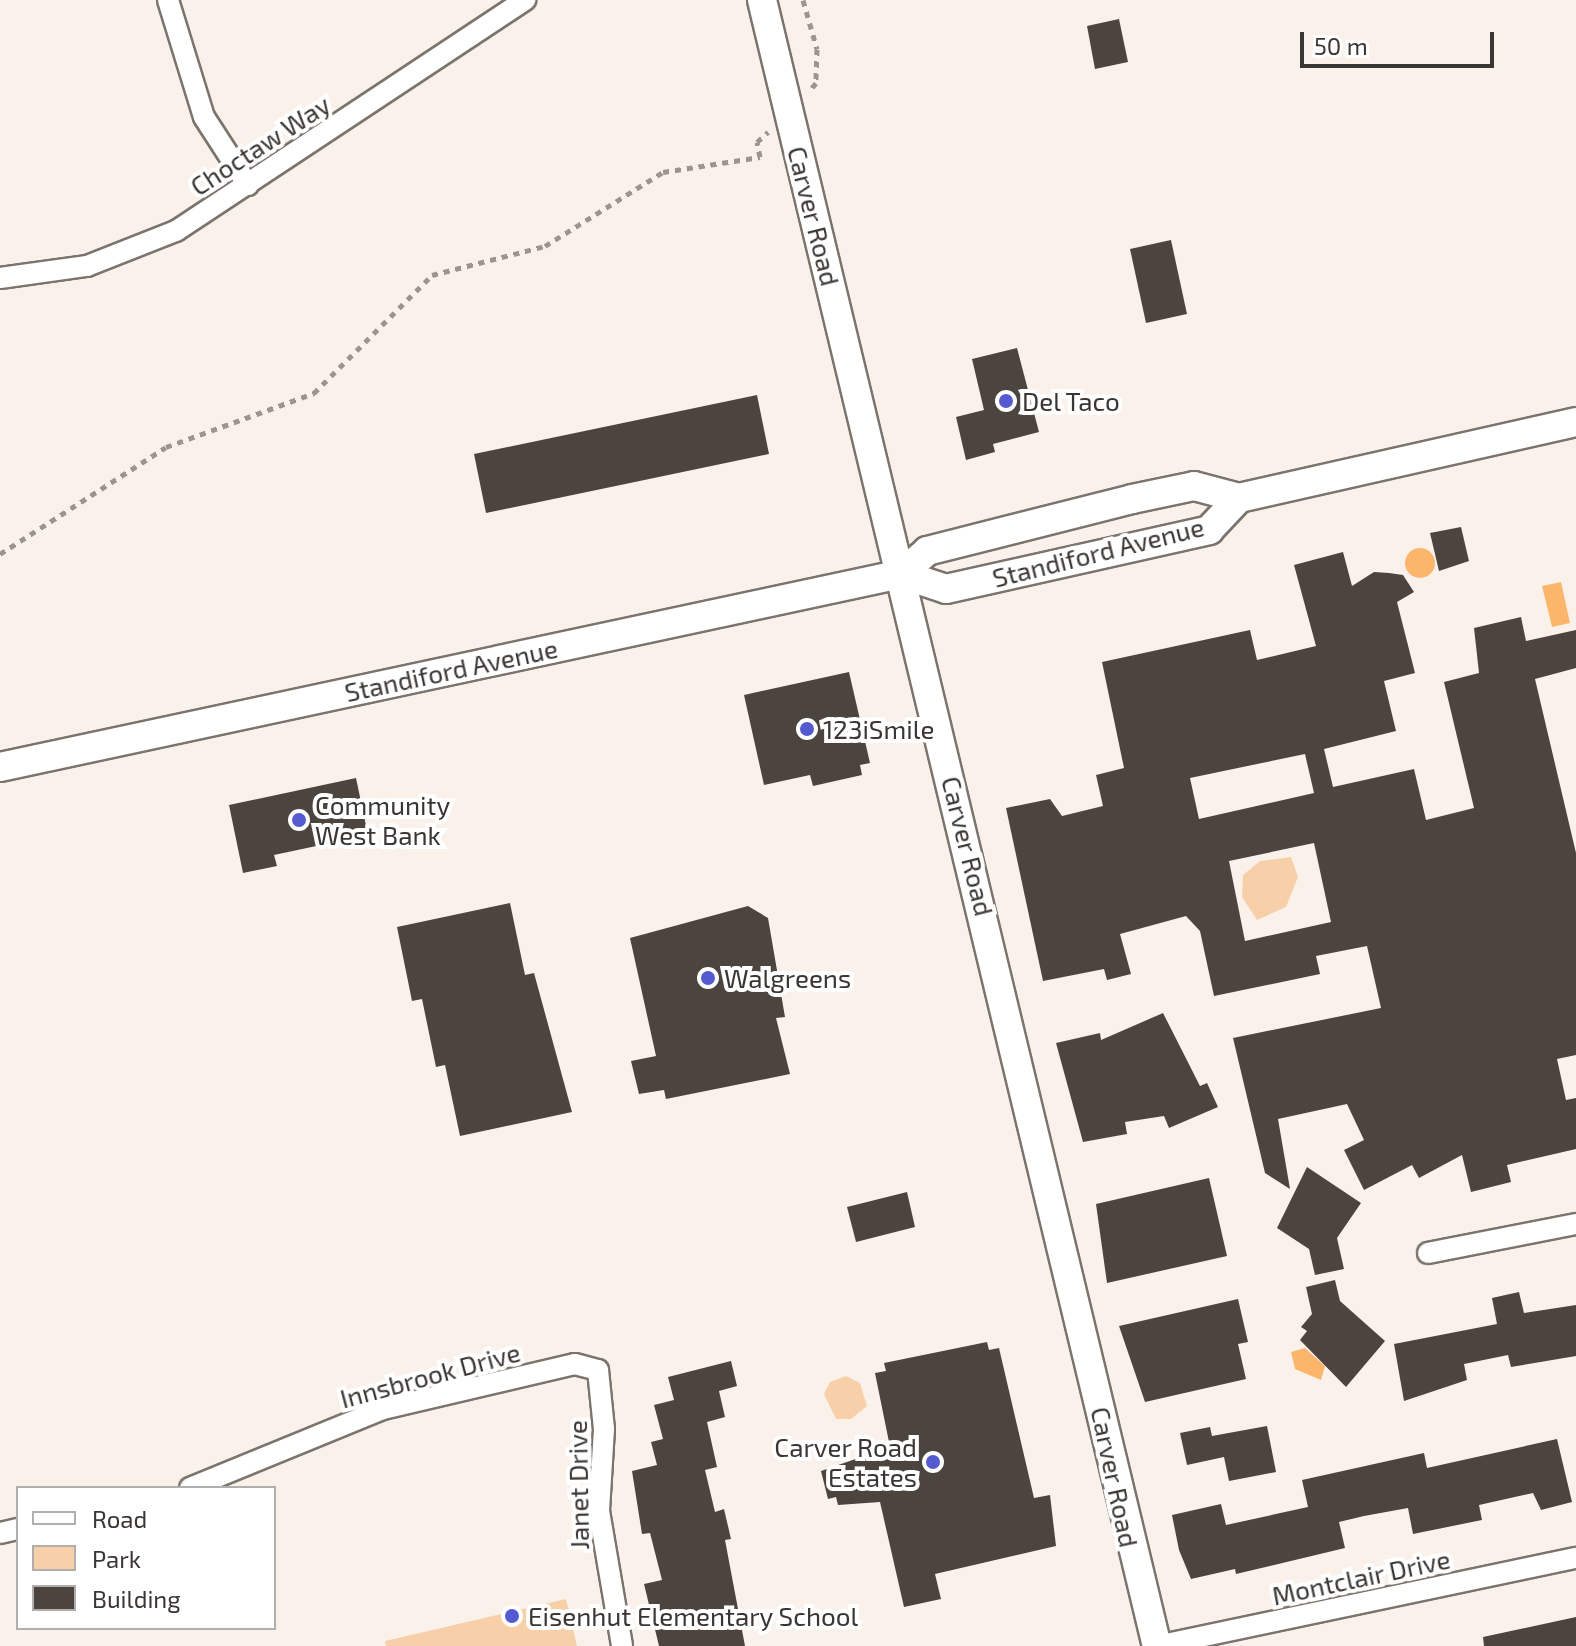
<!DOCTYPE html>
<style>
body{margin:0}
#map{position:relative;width:1576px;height:1646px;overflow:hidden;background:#faf2ea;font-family:"Exo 2",sans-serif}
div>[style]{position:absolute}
.green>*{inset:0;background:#f7d0aa}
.water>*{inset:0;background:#fbb66c}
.round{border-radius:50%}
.building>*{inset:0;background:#4c453f}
.path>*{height:5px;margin-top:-2.5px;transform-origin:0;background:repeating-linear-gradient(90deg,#9a958f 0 6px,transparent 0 12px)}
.roads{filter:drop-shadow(2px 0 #7b746d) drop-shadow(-2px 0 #7b746d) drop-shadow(0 2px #7b746d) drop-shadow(0 -2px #7b746d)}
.street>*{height:20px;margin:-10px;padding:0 10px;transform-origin:10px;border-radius:10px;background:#fff}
.secondary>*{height:28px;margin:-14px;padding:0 14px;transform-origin:14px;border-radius:14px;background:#fff}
.dots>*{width:22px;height:22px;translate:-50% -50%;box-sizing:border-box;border:4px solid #fff;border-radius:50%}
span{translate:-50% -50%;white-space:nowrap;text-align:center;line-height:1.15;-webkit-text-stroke:8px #fff;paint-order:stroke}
.street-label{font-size:26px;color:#393633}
.poi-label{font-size:26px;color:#393633}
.left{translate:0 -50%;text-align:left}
.right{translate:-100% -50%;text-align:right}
.legend{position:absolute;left:16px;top:1486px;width:260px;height:144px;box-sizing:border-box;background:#fff;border:2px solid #b0afad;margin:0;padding:10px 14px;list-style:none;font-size:24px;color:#393633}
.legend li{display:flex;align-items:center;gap:16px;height:40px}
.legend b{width:40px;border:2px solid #b0afad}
.scale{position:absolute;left:1300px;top:32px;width:194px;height:36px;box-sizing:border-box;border:4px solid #393633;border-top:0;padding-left:10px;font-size:24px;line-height:28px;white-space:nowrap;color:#393633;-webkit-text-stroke:6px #fff;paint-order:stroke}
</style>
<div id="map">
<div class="green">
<div style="clip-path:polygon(1291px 857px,1298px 877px,1286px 907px,1257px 920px,1242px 897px,1243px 875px,1260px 861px)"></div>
<div style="clip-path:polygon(846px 1376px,860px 1383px,867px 1406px,851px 1419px,836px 1419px,824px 1394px,830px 1382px)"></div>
<div style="clip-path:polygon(566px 1599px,577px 1646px,386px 1646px,385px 1641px)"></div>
</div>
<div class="water">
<div class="round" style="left:1405px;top:548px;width:30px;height:30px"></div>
<div style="clip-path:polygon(1561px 582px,1570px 623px,1552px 627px,1542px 586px)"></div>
<div style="clip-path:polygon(1305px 1348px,1325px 1366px,1321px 1380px,1295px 1369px,1291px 1352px)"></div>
</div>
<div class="building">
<div style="clip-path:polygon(1119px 19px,1128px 62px,1095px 69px,1087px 26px)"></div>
<div style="clip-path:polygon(1171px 240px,1187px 314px,1146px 323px,1130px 249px)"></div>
<div style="clip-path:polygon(1017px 348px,1039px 432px,993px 444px,995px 452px,966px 460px,956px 417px,984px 410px,972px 359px)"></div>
<div style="clip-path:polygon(757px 395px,769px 454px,486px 513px,474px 454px)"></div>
<div style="clip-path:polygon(1461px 527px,1469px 561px,1439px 571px,1430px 533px)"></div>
<div style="clip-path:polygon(evenodd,1343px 552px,1352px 586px,1374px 572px,1389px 573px,1403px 575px,1414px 592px,1397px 602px,1415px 673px,1384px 681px,1396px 731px,1324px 749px,1333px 787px,1414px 769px,1426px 820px,1474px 808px,1444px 682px,1479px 673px,1474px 628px,1521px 617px,1526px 641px,1576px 630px,1576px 668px,1535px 679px,1576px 853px,1576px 1055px,1557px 1059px,1566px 1100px,1576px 1098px,1576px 1149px,1507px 1165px,1511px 1182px,1471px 1192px,1462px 1155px,1419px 1178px,1412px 1165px,1364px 1190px,1344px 1150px,1364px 1140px,1347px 1104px,1278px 1119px,1290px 1189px,1265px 1173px,1233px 1038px,1381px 1008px,1367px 946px,1316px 956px,1320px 974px,1214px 996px,1200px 931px,1186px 916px,1120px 934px,1131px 974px,1107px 980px,1104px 969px,1043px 981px,1006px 808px,1050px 799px,1062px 816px,1103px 806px,1096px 775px,1124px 768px,1102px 662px,1250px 630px,1257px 660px,1316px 646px,1294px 565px,1343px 552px,1305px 754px,1314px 793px,1199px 819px,1190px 778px,1305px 754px,1343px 552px,1314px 843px,1331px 922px,1245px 941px,1229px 861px,1314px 843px)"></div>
<div style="clip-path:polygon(849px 672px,870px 763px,860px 765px,862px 775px,813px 786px,810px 775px,764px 785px,744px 695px)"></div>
<div style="clip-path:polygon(356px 778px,368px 835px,274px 855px,277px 866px,243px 873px,229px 805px)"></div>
<div style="clip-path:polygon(510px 903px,525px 975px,534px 973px,572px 1112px,460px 1136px,445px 1065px,436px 1067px,422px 999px,412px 1001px,397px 927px)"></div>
<div style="clip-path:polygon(748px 906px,768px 918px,785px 1017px,776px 1018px,790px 1074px,666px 1099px,664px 1090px,639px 1094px,631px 1061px,656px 1056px,630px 938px)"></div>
<div style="clip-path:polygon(1163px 1013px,1200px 1086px,1207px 1083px,1218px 1107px,1169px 1128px,1164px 1116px,1125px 1122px,1127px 1134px,1083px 1142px,1056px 1043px,1100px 1033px,1101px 1040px)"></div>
<div style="clip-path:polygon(1307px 1167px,1361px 1203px,1337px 1238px,1344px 1269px,1315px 1275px,1309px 1249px,1277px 1228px)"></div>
<div style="clip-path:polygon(1209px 1178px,1227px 1256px,1107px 1283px,1096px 1204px)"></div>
<div style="clip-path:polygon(907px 1192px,915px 1227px,856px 1242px,847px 1207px)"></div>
<div style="clip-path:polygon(1335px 1280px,1340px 1301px,1385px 1341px,1346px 1387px,1300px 1340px,1307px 1331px,1301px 1327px,1312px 1314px,1306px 1287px)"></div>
<div style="clip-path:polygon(1519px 1292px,1524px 1313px,1576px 1305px,1576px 1356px,1511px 1367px,1508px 1355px,1464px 1364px,1467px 1380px,1404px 1401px,1394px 1344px,1497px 1324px,1492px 1298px)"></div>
<div style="clip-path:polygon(1238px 1299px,1248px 1342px,1238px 1344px,1246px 1379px,1145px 1402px,1119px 1326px)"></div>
<div style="clip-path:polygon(987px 1342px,989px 1350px,999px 1348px,1034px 1498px,1050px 1495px,1056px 1546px,935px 1574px,941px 1599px,904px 1607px,880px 1502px,838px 1505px,836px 1497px,828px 1499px,821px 1471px,890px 1447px,875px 1373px,886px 1371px,884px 1363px)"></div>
<div style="clip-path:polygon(731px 1361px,737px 1386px,719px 1391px,725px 1417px,707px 1422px,717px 1467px,705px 1470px,715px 1512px,724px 1509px,731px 1539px,725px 1540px,745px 1646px,659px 1646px,644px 1584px,662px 1580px,650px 1533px,642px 1534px,632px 1471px,657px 1465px,651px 1442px,663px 1439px,654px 1405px,674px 1400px,668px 1377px)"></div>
<div style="clip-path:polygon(1267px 1426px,1276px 1472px,1229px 1481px,1224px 1457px,1187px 1465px,1180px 1433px,1210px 1427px,1212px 1436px)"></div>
<div style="clip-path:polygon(1557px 1439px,1572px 1502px,1541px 1510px,1533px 1493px,1479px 1505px,1482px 1520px,1413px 1534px,1408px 1508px,1364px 1516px,1339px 1522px,1345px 1548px,1236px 1574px,1235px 1569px,1191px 1579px,1179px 1550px,1172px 1515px,1221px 1504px,1226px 1525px,1308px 1507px,1302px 1480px,1424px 1453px,1427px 1468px)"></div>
<div style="clip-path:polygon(1576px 1617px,1576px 1646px,1484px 1646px,1483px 1637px)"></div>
</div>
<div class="path">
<div style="left:803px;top:0;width:51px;rotate:74.1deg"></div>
<div style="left:817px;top:49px;width:34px;rotate:92deg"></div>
<div style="left:816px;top:83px;width:11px;rotate:131deg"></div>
<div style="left:0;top:554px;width:197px;rotate:-32.8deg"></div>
<div style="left:166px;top:447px;width:158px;rotate:-20deg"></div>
<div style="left:314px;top:393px;width:167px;rotate:-45deg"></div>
<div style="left:432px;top:275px;width:117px;rotate:-14.4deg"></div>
<div style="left:545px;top:246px;width:139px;rotate:-32.1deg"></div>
<div style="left:663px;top:172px;width:98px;rotate:-8.8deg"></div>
<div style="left:760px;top:157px;width:15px;rotate:-101deg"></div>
<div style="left:757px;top:142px;width:15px;rotate:-42deg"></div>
</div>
<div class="roads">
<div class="street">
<div style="left:168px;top:0;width:122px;rotate:72.9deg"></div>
<div style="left:204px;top:117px;width:81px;rotate:57.1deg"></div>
<div style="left:0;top:278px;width:88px;rotate:-7.9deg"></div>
<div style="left:87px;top:266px;width:96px;rotate:-21.5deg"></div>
<div style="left:176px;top:231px;width:419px;rotate:-33.5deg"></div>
<div style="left:1428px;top:1253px;width:151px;rotate:-11.1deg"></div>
<div style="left:190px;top:1488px;width:209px;rotate:-22.3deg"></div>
<div style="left:383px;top:1409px;width:197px;rotate:-13.2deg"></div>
<div style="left:575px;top:1364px;width:24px;rotate:15deg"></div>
<div style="left:598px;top:1370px;width:59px;rotate:84.2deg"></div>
<div style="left:604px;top:1429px;width:82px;rotate:93.5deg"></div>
<div style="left:599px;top:1511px;width:137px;rotate:80.3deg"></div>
<div style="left:0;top:1533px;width:18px;rotate:-13deg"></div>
<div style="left:1157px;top:1646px;width:428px;rotate:-11.9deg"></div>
</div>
<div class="secondary">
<div style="left:762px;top:0;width:1693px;rotate:76.51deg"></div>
<div style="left:901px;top:574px;width:35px;rotate:-41deg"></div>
<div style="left:927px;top:551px;width:211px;rotate:-14.2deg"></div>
<div style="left:1132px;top:499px;width:63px;rotate:-11.8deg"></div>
<div style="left:1194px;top:486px;width:47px;rotate:14.9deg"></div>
<div style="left:1239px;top:498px;width:345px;rotate:-12.7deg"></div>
<div style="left:0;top:767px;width:921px;rotate:-12.09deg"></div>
<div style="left:901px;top:574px;width:47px;rotate:18.4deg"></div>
<div style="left:946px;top:589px;width:270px;rotate:-12.6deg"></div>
<div style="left:1209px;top:530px;width:44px;rotate:-46.8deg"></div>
</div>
</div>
<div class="dots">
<div style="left:1006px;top:401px;background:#555ad1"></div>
<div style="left:807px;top:729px;background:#555ad1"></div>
<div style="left:299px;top:820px;background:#555ad1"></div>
<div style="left:708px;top:978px;background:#555ad1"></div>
<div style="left:933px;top:1462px;background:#555ad1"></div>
<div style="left:512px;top:1616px;background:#555ad1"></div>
</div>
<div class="street-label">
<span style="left:260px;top:145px;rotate:-33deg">Choctaw Way</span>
<span style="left:814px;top:216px;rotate:76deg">Carver Road</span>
<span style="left:1098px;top:552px;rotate:-14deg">Standiford Avenue</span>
<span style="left:451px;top:670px;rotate:-12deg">Standiford Avenue</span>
<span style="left:968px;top:846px;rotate:76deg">Carver Road</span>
<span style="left:430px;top:1375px;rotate:-15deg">Innsbrook Drive</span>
<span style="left:1115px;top:1477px;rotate:78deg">Carver Road</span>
<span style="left:578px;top:1485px;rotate:-91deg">Janet Drive</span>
<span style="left:1361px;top:1577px;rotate:-12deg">Montclair Drive</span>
</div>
<div class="poi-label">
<span class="left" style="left:1022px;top:401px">Del Taco</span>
<span class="left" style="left:823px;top:729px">123iSmile</span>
<span class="left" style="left:315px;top:820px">Community<br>West Bank</span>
<span class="left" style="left:724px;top:978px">Walgreens</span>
<span class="right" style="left:917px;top:1462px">Carver Road<br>Estates</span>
<span class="left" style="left:528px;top:1616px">Eisenhut Elementary School</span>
</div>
<ul class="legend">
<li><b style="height:10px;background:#fff"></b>Road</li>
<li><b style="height:22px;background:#f7d0aa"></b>Park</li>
<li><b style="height:22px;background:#4c453f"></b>Building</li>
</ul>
<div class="scale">50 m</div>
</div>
